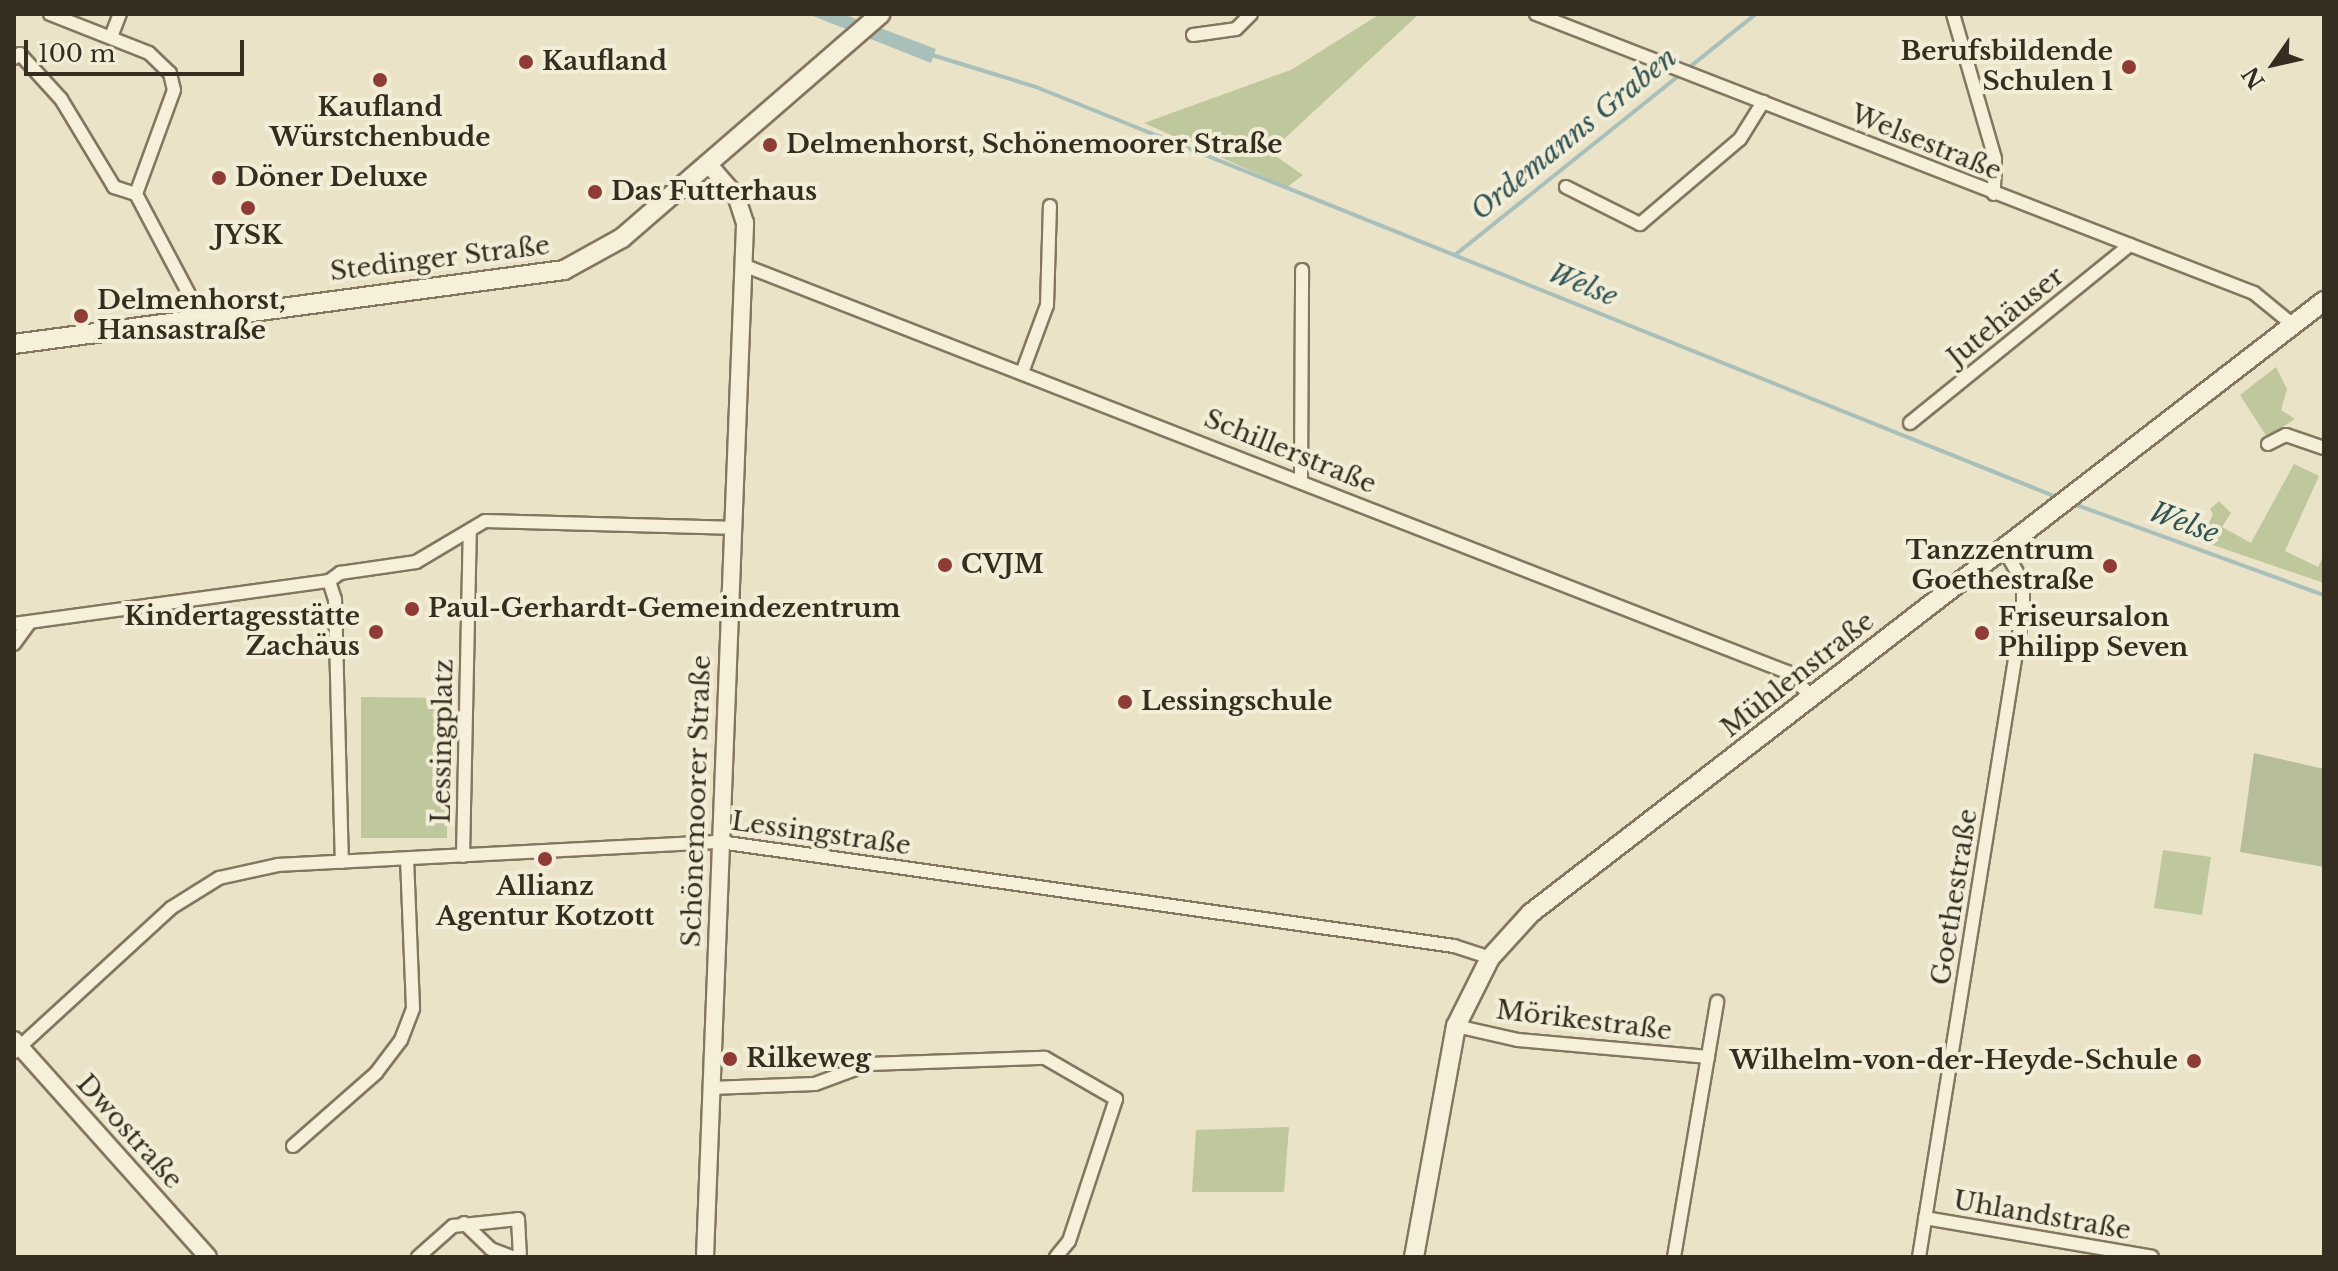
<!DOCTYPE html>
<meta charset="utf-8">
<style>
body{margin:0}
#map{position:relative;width:2338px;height:1271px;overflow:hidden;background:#eae3c8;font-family:"Libre Baskerville",serif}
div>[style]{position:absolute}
.green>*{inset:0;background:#bfc79d}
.cemetery>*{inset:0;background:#b6bd9b}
.water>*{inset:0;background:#a9bfba}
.stream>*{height:4px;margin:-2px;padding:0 2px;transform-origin:2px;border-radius:2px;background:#a9bfba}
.roads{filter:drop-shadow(2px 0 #85765f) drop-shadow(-2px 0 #85765f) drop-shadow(0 2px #85765f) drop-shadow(0 -2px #85765f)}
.minor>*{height:12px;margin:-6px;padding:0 6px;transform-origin:6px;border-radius:6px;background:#f6f0db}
.tertiary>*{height:16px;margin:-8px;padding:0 8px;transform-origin:8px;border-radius:8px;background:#f6f0db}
.secondary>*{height:18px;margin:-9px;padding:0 9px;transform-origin:9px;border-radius:9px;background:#f6f0db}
.dots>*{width:22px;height:22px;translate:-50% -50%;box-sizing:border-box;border:4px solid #f2edd7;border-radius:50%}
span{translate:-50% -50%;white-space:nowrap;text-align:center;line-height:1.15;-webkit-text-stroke:8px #f2edd7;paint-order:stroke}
.poi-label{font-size:26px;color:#362d21;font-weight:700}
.right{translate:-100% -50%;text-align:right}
.left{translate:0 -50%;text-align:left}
.street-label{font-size:26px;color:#362d21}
.water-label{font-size:28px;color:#325455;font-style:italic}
.frame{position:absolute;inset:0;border:16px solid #362d21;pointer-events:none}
.north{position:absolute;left:2234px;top:24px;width:80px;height:80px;-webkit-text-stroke:6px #f2edd7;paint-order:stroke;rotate:236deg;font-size:22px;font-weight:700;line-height:32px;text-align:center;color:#362d21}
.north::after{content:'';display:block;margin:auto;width:28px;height:36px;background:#362d21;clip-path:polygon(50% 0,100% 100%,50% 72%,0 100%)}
.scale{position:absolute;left:24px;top:40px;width:220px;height:36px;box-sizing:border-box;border:4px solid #362d21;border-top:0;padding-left:10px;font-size:24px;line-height:28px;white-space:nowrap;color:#362d21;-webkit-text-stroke:6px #f2edd7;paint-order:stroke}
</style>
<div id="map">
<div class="green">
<div style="clip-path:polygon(1380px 14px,1419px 14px,1270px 152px,1303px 175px,1287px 187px,1144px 123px,1291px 70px)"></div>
<div style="clip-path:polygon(2276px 367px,2287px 389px,2281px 410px,2295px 419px,2267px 437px,2240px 395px)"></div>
<div style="clip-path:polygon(2294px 464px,2319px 476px,2285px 551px,2318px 567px,2324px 554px,2324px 583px,2201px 541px,2213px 514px,2210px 509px,2219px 501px,2231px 513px,2222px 527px,2251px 543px)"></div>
<div style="clip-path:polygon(361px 697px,447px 698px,447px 838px,361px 838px)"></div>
<div style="clip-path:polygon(2163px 850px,2211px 857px,2202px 915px,2154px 908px)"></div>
<div style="clip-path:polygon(1289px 1127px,1284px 1192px,1192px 1192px,1196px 1130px)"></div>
</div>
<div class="cemetery">
<div style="clip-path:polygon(2254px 753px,2324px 769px,2324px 867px,2240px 852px)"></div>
</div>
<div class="water">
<div style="clip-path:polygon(808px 14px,843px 14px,936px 49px,931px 63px)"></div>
</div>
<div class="stream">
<div style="left:932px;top:55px;width:109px;rotate:17.1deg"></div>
<div style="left:1036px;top:87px;width:1102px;rotate:21.89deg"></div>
<div style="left:1455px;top:255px;width:386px;rotate:-38.7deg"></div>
<div style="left:2071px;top:503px;width:269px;rotate:20deg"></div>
</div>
<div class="roads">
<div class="minor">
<div style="left:50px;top:14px;width:106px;rotate:21.5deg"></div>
<div style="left:149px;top:53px;width:29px;rotate:44deg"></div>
<div style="left:170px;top:73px;width:17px;rotate:77deg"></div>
<div style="left:174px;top:90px;width:111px;rotate:110.1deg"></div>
<div style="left:136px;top:194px;width:118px;rotate:62.1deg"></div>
<div style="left:191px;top:298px;width:23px;rotate:80deg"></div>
<div style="left:1536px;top:14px;width:770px;rotate:21.24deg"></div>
<div style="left:2254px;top:293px;width:50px;rotate:39.4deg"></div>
<div style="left:1953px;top:14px;width:151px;rotate:73.8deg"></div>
<div style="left:1995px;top:159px;width:35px;rotate:92deg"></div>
<div style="left:1193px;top:35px;width:43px;rotate:-7.9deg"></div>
<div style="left:1236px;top:29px;width:21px;rotate:-45deg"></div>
<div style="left:111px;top:37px;width:25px;rotate:-69deg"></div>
<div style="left:14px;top:58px;width:7px;rotate:-34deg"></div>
<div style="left:20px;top:54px;width:61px;rotate:47.7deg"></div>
<div style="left:61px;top:99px;width:103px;rotate:58.9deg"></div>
<div style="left:114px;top:187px;width:23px;rotate:18deg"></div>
<div style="left:1566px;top:187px;width:83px;rotate:26.6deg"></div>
<div style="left:1640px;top:224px;width:131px;rotate:-40.4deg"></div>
<div style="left:1740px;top:139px;width:44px;rotate:-58.1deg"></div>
<div style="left:743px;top:265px;width:1121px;rotate:21.3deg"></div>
<div style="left:1787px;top:672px;width:35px;rotate:45deg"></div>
<div style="left:1023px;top:370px;width:69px;rotate:-69.7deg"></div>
<div style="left:1047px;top:305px;width:99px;rotate:-88.3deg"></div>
<div style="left:1910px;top:423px;width:283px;rotate:-39deg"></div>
<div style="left:2268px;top:444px;width:20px;rotate:-27deg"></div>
<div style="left:2286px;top:435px;width:40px;rotate:18.9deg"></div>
<div style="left:1301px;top:480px;width:210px;rotate:-89.7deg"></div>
<div style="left:329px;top:581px;width:19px;rotate:72deg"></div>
<div style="left:335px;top:599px;width:263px;rotate:88.5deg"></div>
<div style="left:14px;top:624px;width:318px;rotate:-7.8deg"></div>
<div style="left:329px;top:581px;width:14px;rotate:-36deg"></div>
<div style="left:340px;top:573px;width:77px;rotate:-8.2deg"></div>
<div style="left:416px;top:562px;width:80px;rotate:-30.7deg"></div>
<div style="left:485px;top:521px;width:245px;rotate:1.6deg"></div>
<div style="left:14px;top:644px;width:27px;rotate:-54deg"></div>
<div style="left:463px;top:856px;width:324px;rotate:-88.8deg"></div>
<div style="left:1456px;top:1026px;width:64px;rotate:12.7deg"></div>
<div style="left:1518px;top:1040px;width:191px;rotate:5.1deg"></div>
<div style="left:14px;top:1052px;width:213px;rotate:-42.5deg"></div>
<div style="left:171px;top:908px;width:57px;rotate:-32deg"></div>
<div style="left:219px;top:878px;width:60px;rotate:-12.4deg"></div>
<div style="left:278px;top:865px;width:443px;rotate:-3deg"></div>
<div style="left:720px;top:842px;width:741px;rotate:8.06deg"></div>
<div style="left:1454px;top:946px;width:38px;rotate:18deg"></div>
<div style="left:711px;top:1088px;width:104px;rotate:-2.2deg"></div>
<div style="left:815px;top:1084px;width:58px;rotate:-20.3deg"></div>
<div style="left:869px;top:1064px;width:176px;rotate:-2deg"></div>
<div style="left:1045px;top:1058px;width:82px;rotate:30deg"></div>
<div style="left:1116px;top:1099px;width:150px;rotate:108.3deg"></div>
<div style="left:1069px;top:1241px;width:21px;rotate:129deg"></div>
<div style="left:293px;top:1146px;width:111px;rotate:-41.3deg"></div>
<div style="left:376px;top:1073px;width:41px;rotate:-52.9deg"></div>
<div style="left:401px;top:1040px;width:34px;rotate:-69deg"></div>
<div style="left:413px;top:1008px;width:148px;rotate:-92.3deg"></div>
<div style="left:1925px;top:1218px;width:230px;rotate:9.7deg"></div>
<div style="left:464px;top:1223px;width:37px;rotate:44deg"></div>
<div style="left:491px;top:1249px;width:22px;rotate:21deg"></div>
<div style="left:418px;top:1257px;width:47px;rotate:-41.5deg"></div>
<div style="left:453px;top:1226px;width:65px;rotate:-6.1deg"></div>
<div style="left:518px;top:1219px;width:38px;rotate:87deg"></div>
<div style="left:1674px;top:1257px;width:259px;rotate:-80.4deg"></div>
<div style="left:1919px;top:1257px;width:656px;rotate:-80.88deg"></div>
<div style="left:2023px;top:609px;width:26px;rotate:-90deg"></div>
<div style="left:2023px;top:583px;width:39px;rotate:-119deg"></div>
</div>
<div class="tertiary">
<div style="left:14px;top:1040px;width:291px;rotate:48.2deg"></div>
<div style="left:705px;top:1257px;width:1035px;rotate:-87.78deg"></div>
<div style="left:745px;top:223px;width:28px;rotate:-108deg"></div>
<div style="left:736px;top:196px;width:38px;rotate:-131deg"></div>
</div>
<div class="secondary">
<div style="left:14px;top:344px;width:555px;rotate:-7.66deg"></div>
<div style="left:564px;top:270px;width:66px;rotate:-28.9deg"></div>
<div style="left:622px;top:238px;width:342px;rotate:-40.9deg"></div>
<div style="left:1414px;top:1257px;width:235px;rotate:-79.7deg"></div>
<div style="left:1456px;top:1026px;width:76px;rotate:-63.4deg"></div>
<div style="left:1490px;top:958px;width:61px;rotate:-47.7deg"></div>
<div style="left:1531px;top:913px;width:1002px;rotate:-37.66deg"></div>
</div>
</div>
<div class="dots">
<div style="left:526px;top:62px;background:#8e3c35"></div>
<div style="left:2129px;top:67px;background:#8e3c35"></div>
<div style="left:380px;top:80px;background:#8e3c35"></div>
<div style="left:770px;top:145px;background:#8e3c35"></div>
<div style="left:219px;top:178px;background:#8e3c35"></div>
<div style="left:595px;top:192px;background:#8e3c35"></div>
<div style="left:248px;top:208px;background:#8e3c35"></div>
<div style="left:81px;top:316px;background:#8e3c35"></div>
<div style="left:945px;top:565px;background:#8e3c35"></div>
<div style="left:2110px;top:566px;background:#8e3c35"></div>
<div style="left:412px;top:609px;background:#8e3c35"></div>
<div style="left:376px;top:632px;background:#8e3c35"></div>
<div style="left:1982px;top:633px;background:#8e3c35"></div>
<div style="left:1125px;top:702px;background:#8e3c35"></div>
<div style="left:545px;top:859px;background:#8e3c35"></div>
<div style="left:730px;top:1059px;background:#8e3c35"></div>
<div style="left:2194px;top:1061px;background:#8e3c35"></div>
</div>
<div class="poi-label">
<span class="right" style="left:2113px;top:67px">Berufsbildende<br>Schulen 1</span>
<span class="left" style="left:542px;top:62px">Kaufland</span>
<span style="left:380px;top:123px">Kaufland<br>Würstchenbude</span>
<span class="left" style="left:786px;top:145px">Delmenhorst, Schönemoorer Straße</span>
<span class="left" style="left:235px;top:178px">Döner Deluxe</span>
<span class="left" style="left:611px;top:192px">Das Futterhaus</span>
<span style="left:248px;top:236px">JYSK</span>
<span class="left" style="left:97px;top:316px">Delmenhorst,<br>Hansastraße</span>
<span class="right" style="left:2094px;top:566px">Tanzzentrum<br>Goethestraße</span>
<span class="left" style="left:961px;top:565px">CVJM</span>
<span class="left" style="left:428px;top:609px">Paul-Gerhardt-Gemeindezentrum</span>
<span class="right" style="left:360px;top:632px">Kindertagesstätte<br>Zachäus</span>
<span class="left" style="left:1998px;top:633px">Friseursalon<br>Philipp Seven</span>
<span class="left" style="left:1141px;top:702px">Lessingschule</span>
<span style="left:545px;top:902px">Allianz<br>Agentur Kotzott</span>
<span class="left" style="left:746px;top:1059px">Rilkeweg</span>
<span class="right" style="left:2178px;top:1061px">Wilhelm-von-der-Heyde-Schule</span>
</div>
<div class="street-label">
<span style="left:1926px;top:143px;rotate:22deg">Welsestraße</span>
<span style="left:440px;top:259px;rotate:-7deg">Stedinger Straße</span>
<span style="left:2006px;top:317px;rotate:-39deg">Jutehäuser</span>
<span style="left:1290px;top:452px;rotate:22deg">Schillerstraße</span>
<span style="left:1798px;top:675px;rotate:-38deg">Mühlenstraße</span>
<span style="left:443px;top:741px;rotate:-89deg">Lessingplatz</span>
<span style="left:697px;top:801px;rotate:-88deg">Schönemoorer Straße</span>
<span style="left:821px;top:834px;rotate:8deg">Lessingstraße</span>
<span style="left:1955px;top:897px;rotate:-81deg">Goethestraße</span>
<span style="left:1584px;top:1021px;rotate:7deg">Mörikestraße</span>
<span style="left:129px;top:1132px;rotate:48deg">Dwostraße</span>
<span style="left:2042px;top:1216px;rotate:10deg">Uhlandstraße</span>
</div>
<div class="water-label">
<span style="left:1574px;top:134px;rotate:-39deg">Ordemanns Graben</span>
<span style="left:1583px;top:285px;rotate:22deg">Welse</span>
<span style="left:2184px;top:523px;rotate:20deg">Welse</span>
</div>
<div class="frame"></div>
<div class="north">N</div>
<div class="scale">100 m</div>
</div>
